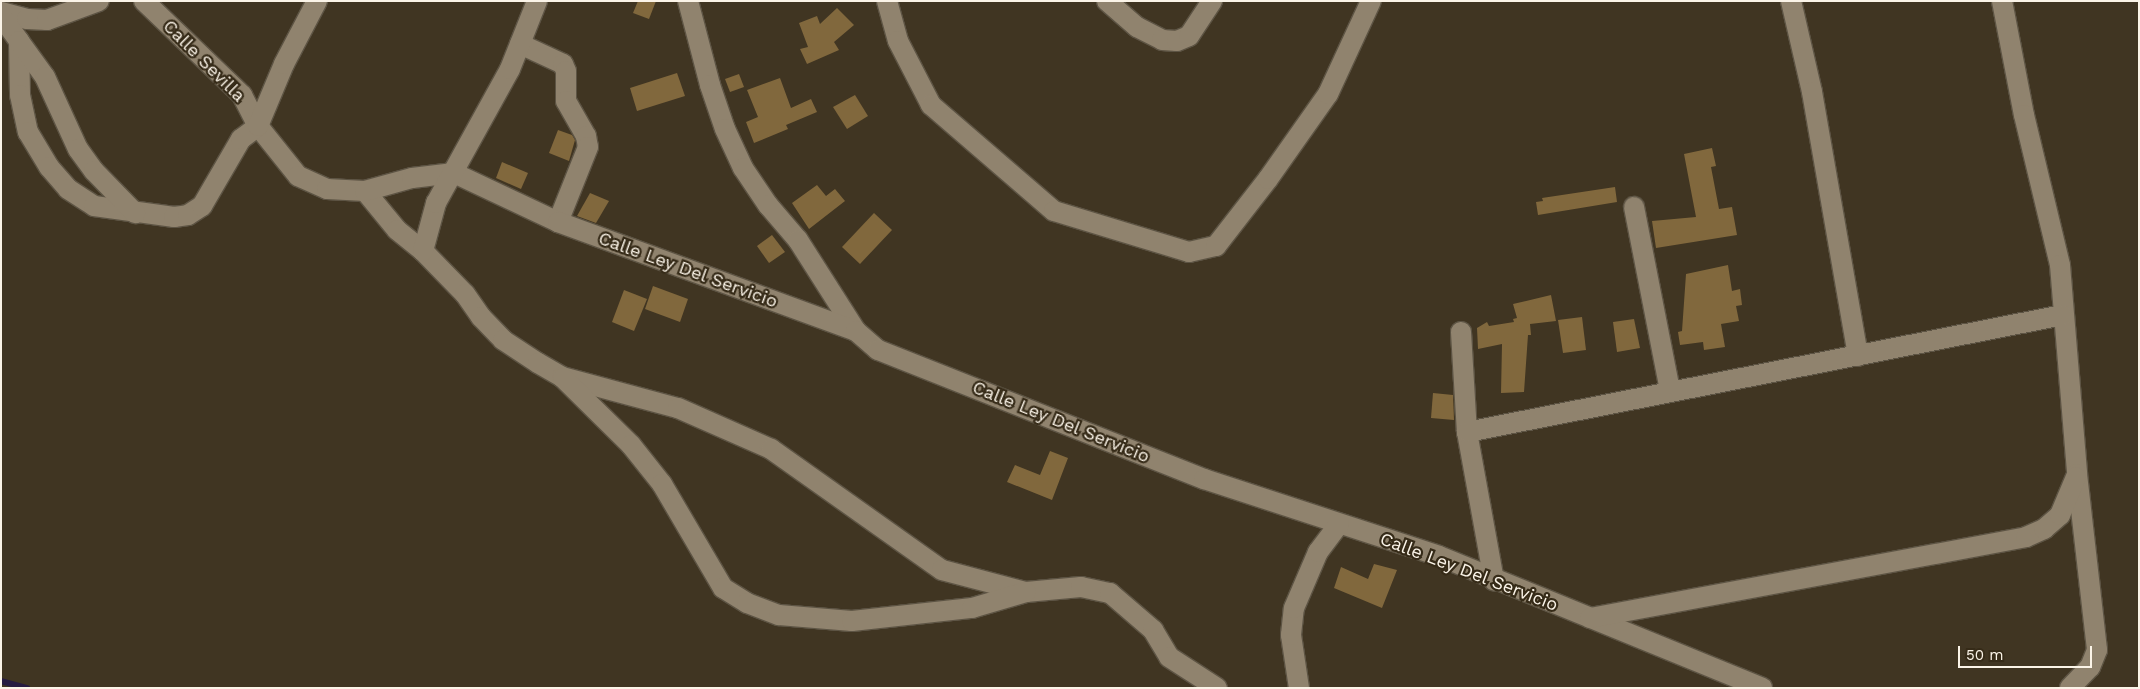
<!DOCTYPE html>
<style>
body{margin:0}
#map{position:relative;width:2140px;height:689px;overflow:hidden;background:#403522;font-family:"Work Sans",sans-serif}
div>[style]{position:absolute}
.stream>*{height:5.5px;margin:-2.75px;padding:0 2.75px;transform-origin:2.75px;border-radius:2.75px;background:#271b41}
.building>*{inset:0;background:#81683d}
.roads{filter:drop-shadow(1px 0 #5d5444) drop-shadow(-1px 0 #5d5444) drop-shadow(0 1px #5d5444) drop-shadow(0 -1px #5d5444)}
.minor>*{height:20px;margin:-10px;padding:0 10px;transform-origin:10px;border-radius:10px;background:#90836e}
span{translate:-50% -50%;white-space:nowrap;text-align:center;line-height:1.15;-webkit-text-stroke:4.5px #362b18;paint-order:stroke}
.street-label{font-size:18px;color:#fbf4e8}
.frame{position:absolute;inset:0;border:2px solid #fbf4e8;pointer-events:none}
.scale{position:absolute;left:1958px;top:646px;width:134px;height:22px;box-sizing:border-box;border:2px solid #fbf4e8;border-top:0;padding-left:6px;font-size:15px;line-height:18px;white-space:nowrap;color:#fbf4e8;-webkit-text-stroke:4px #362b18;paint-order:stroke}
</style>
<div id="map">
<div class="stream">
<div style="left:1px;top:681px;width:27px;rotate:15deg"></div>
</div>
<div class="building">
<div style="clip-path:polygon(638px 1px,656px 1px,649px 19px,633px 13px)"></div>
<div style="clip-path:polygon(837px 8px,854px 25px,834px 42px,839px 50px,807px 64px,800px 49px,808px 47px,799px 23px,817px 16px,820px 24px)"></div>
<div style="clip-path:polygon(677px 73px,685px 96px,637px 111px,630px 88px)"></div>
<div style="clip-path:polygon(739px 74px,744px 87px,730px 92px,725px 79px)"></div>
<div style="clip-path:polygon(780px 78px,791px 108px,811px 99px,817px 112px,786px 125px,788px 129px,754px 143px,746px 122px,758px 117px,747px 90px)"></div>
<div style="clip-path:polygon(855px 95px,868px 116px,847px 129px,833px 107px)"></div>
<div style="clip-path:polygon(558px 130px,572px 135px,575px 140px,569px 161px,549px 153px)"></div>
<div style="clip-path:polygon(1712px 148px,1716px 166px,1711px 167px,1719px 209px,1732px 207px,1737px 235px,1656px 248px,1652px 221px,1696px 217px,1684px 154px)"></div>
<div style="clip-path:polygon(502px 162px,528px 173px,521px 189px,496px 178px)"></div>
<div style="clip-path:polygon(817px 185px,826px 196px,835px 189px,845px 201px,809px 229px,792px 203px)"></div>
<div style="clip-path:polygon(1615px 187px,1617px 202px,1538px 215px,1536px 202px,1543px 201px,1542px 198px)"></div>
<div style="clip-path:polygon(590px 193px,609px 201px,596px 223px,577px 216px)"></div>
<div style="clip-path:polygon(874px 213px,892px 230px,860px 264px,842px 247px)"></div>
<div style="clip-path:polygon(772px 235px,785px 252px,769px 263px,757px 246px)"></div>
<div style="clip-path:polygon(1728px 265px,1732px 291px,1740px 289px,1742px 305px,1736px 306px,1739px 321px,1721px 324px,1725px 347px,1704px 350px,1703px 342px,1680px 345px,1678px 332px,1682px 331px,1686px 274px)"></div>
<div style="clip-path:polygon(653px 286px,688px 299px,680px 322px,645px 309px)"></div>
<div style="clip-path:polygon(624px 290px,647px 299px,634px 331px,612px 322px)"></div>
<div style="clip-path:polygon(1551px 295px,1556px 321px,1530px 324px,1531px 335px,1528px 335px,1524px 392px,1501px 393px,1502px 344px,1478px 349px,1477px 328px,1487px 322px,1489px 326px,1514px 322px,1513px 319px,1517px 318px,1513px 304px)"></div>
<div style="clip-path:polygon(1582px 317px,1586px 350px,1563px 353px,1558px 320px)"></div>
<div style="clip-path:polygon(1634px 319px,1640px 348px,1617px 352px,1613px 322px)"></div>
<div style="clip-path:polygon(1433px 393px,1453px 395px,1454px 420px,1431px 418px)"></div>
<div style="clip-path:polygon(1050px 451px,1068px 458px,1052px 500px,1007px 482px,1015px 465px,1040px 475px)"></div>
<div style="clip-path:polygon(1374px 564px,1397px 570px,1382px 608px,1334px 588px,1341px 567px,1368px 579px)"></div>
</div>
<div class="roads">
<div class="minor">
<div style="left:144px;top:1px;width:136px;rotate:43.8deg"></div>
<div style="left:242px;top:95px;width:35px;rotate:63deg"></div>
<div style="left:258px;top:126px;width:64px;rotate:51.3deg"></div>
<div style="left:298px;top:176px;width:32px;rotate:24deg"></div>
<div style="left:327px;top:189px;width:38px;rotate:3deg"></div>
<div style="left:365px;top:191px;width:50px;rotate:50.6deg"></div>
<div style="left:397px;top:230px;width:33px;rotate:39deg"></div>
<div style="left:423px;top:251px;width:60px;rotate:45.7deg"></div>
<div style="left:465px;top:294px;width:28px;rotate:55deg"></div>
<div style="left:481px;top:317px;width:32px;rotate:46deg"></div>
<div style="left:503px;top:340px;width:42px;rotate:33.3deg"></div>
<div style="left:538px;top:363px;width:28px;rotate:30deg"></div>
<div style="left:562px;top:377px;width:120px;rotate:15deg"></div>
<div style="left:678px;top:408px;width:102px;rotate:23.8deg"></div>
<div style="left:771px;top:449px;width:209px;rotate:35.3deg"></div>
<div style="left:942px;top:570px;width:87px;rotate:14.7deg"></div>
<div style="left:1026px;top:592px;width:55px;rotate:-5.2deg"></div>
<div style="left:1081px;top:587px;width:30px;rotate:12deg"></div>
<div style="left:1110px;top:593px;width:57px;rotate:40.7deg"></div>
<div style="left:1153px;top:630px;width:31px;rotate:59deg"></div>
<div style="left:1169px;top:657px;width:57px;rotate:32.9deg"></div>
<div style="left:688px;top:1px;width:87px;rotate:75.3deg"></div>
<div style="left:710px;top:85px;width:46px;rotate:71.2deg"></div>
<div style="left:725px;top:129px;width:43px;rotate:65.2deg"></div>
<div style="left:743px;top:168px;width:45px;rotate:56deg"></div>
<div style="left:768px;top:205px;width:46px;rotate:49.4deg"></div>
<div style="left:798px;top:240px;width:108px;rotate:57.5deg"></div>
<div style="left:887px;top:1px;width:41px;rotate:74.6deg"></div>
<div style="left:898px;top:41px;width:72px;rotate:62.7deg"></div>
<div style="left:931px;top:105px;width:162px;rotate:40.8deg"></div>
<div style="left:1054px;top:211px;width:141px;rotate:16.9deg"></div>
<div style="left:1189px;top:252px;width:28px;rotate:-13deg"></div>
<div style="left:1216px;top:246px;width:85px;rotate:-52.2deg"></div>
<div style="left:1268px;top:179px;width:104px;rotate:-54.8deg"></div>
<div style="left:1328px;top:94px;width:102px;rotate:-65.2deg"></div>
<div style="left:1107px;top:1px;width:40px;rotate:41deg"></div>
<div style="left:1137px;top:27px;width:28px;rotate:27deg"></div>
<div style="left:1162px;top:40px;width:15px;rotate:4deg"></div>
<div style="left:1177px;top:41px;width:13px;rotate:-23deg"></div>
<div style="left:1189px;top:36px;width:42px;rotate:-56.7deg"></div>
<div style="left:1791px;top:1px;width:93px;rotate:77deg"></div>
<div style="left:1812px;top:92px;width:268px;rotate:80.1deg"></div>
<div style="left:2002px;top:1px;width:116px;rotate:79.1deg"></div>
<div style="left:2024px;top:115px;width:154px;rotate:76.5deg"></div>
<div style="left:2060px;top:265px;width:210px;rotate:85.3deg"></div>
<div style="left:2077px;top:474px;width:177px;rotate:83.5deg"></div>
<div style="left:2097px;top:650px;width:18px;rotate:112deg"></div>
<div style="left:2090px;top:667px;width:29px;rotate:134deg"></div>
<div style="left:1px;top:12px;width:27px;rotate:15deg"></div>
<div style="left:27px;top:19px;width:20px;rotate:3deg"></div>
<div style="left:47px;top:20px;width:55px;rotate:-20.1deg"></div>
<div style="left:1px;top:16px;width:31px;rotate:54deg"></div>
<div style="left:19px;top:41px;width:54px;rotate:88.9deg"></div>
<div style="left:20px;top:95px;width:38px;rotate:78deg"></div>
<div style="left:28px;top:132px;width:41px;rotate:59deg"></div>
<div style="left:49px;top:167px;width:29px;rotate:49deg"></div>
<div style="left:68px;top:189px;width:31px;rotate:33deg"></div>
<div style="left:94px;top:206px;width:81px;rotate:7.8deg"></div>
<div style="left:174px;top:217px;width:14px;rotate:-8deg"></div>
<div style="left:188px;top:215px;width:17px;rotate:-33deg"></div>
<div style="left:202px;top:206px;width:78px;rotate:-59.8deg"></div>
<div style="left:241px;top:139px;width:21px;rotate:-37deg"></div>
<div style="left:258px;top:126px;width:67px;rotate:-67.2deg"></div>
<div style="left:284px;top:64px;width:71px;rotate:-62.4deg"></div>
<div style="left:19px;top:41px;width:44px;rotate:54.2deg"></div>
<div style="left:45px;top:77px;width:79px;rotate:65.4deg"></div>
<div style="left:78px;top:149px;width:27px;rotate:54deg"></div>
<div style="left:94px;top:171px;width:59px;rotate:45.7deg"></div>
<div style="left:520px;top:44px;width:47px;rotate:24.9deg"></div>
<div style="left:563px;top:64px;width:8px;rotate:67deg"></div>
<div style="left:566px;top:71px;width:30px;rotate:90deg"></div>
<div style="left:566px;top:101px;width:40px;rotate:60.3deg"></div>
<div style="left:586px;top:136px;width:11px;rotate:80deg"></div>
<div style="left:588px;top:147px;width:81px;rotate:111.8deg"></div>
<div style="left:365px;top:191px;width:49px;rotate:-15.5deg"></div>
<div style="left:412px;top:178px;width:42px;rotate:-6.8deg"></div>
<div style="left:454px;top:173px;width:115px;rotate:25.2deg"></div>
<div style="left:558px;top:222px;width:317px;rotate:20.1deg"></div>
<div style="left:856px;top:331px;width:29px;rotate:41deg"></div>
<div style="left:878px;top:350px;width:351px;rotate:21.6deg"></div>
<div style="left:1204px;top:479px;width:247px;rotate:18.1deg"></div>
<div style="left:1439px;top:556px;width:349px;rotate:22.2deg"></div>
<div style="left:1634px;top:207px;width:187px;rotate:78.9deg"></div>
<div style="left:423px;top:251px;width:50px;rotate:-74.8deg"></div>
<div style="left:436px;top:203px;width:153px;rotate:-61.1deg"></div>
<div style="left:510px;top:69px;width:73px;rotate:-68.3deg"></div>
<div style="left:1461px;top:332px;width:100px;rotate:86.6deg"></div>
<div style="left:1467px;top:432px;width:151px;rotate:79.7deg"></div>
<div style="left:563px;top:378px;width:95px;rotate:44.6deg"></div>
<div style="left:631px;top:445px;width:50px;rotate:51.5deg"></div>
<div style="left:662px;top:484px;width:121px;rotate:59.6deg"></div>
<div style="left:723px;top:588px;width:28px;rotate:32deg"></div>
<div style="left:747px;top:603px;width:34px;rotate:21deg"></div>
<div style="left:779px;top:615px;width:73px;rotate:4.7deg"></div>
<div style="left:852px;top:621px;width:121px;rotate:-6.2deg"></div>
<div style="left:972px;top:608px;width:56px;rotate:-16.5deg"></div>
<div style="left:1467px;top:432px;width:607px;rotate:-11.11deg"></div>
<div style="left:1590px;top:618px;width:443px;rotate:-10.5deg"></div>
<div style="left:2026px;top:537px;width:20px;rotate:-24deg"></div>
<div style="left:2044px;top:529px;width:21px;rotate:-41deg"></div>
<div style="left:2060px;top:515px;width:41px;rotate:-67.2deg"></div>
<div style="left:1299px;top:688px;width:54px;rotate:-98.6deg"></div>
<div style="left:1291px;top:635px;width:27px;rotate:-84deg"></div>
<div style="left:1294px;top:608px;width:61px;rotate:-66.8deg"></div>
<div style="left:1318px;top:552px;width:35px;rotate:-53deg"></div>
</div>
</div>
<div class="street-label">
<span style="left:204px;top:61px;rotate:45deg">Calle Sevilla</span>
<span style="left:688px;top:270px;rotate:20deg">Calle Ley Del Servicio</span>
<span style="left:1061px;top:422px;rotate:22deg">Calle Ley Del Servicio</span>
<span style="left:1469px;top:572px;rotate:21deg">Calle Ley Del Servicio</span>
</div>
<div class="frame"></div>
<div class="scale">50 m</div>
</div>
